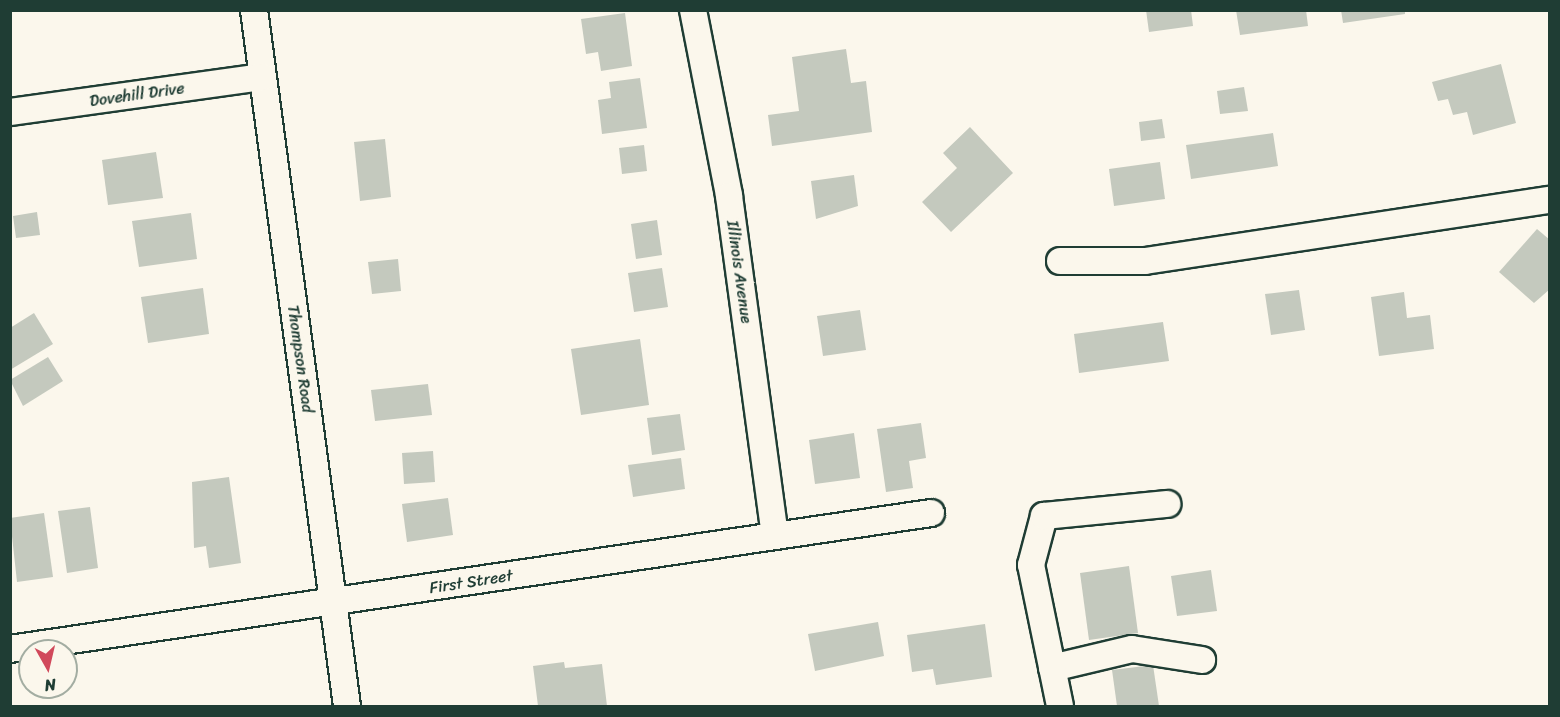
<!DOCTYPE html>
<style>
body{margin:0}
#map{position:relative;width:1560px;height:717px;overflow:hidden;background:#fbf7ec;font-family:Sriracha,sans-serif}
div>[style]{position:absolute}
.building>*{inset:0;background:#c4c9be}
.roads{filter:drop-shadow(2px 0 #1f3d34) drop-shadow(-2px 0 #1f3d34) drop-shadow(0 2px #1f3d34) drop-shadow(0 -2px #1f3d34)}
.minor>*{height:26px;margin:-13px;padding:0 13px;transform-origin:13px;border-radius:13px;background:#fbf7ec}
span{translate:-50% -50%;white-space:nowrap;text-align:center;line-height:1.15;-webkit-text-stroke:6px #fbf7ec;paint-order:stroke}
.street-label{font-size:16px;color:#1f3d34}
.frame{position:absolute;inset:0;border:12px solid #1f3d34;pointer-events:none}
.north{position:absolute;left:18px;top:639px;width:60px;height:60px;box-sizing:border-box;background:#fbf7ec;border:2px solid #a3ada2;border-radius:50%;rotate:172deg;font-size:16px;font-weight:700;line-height:24px;text-align:center;color:#1f3d34}
.north::after{content:'';display:block;margin:auto;width:21px;height:27px;background:#d1495b;clip-path:polygon(50% 0,100% 100%,50% 72%,0 100%)}
</style>
<div id="map">
<div class="building">
<div style="clip-path:polygon(1146px 10px,1191px 10px,1193px 26px,1149px 32px)"></div>
<div style="clip-path:polygon(1236px 10px,1306px 10px,1308px 26px,1240px 35px)"></div>
<div style="clip-path:polygon(1341px 10px,1405px 10px,1405px 14px,1343px 23px)"></div>
<div style="clip-path:polygon(625px 13px,632px 66px,601px 71px,598px 52px,586px 54px,581px 19px)"></div>
<div style="clip-path:polygon(846px 49px,851px 83px,866px 81px,872px 132px,772px 146px,768px 115px,799px 111px,792px 57px)"></div>
<div style="clip-path:polygon(1501px 64px,1516px 123px,1473px 135px,1467px 112px,1453px 115px,1448px 99px,1438px 101px,1432px 82px)"></div>
<div style="clip-path:polygon(640px 78px,647px 128px,602px 134px,598px 100px,611px 98px,609px 82px)"></div>
<div style="clip-path:polygon(1244px 87px,1248px 111px,1220px 114px,1217px 91px)"></div>
<div style="clip-path:polygon(1162px 119px,1165px 138px,1141px 141px,1139px 122px)"></div>
<div style="clip-path:polygon(970px 127px,1013px 173px,951px 232px,922px 202px,957px 168px,943px 153px)"></div>
<div style="clip-path:polygon(1273px 133px,1278px 166px,1191px 179px,1186px 145px)"></div>
<div style="clip-path:polygon(385px 139px,391px 197px,360px 201px,354px 142px)"></div>
<div style="clip-path:polygon(644px 145px,647px 171px,622px 174px,619px 148px)"></div>
<div style="clip-path:polygon(156px 152px,163px 198px,108px 205px,102px 160px)"></div>
<div style="clip-path:polygon(1160px 162px,1165px 199px,1114px 206px,1109px 169px)"></div>
<div style="clip-path:polygon(854px 175px,858px 206px,816px 219px,811px 181px)"></div>
<div style="clip-path:polygon(37px 212px,40px 235px,16px 238px,13px 216px)"></div>
<div style="clip-path:polygon(191px 213px,197px 259px,139px 267px,132px 221px)"></div>
<div style="clip-path:polygon(657px 220px,662px 255px,636px 259px,631px 224px)"></div>
<div style="clip-path:polygon(1537px 229px,1550px 240px,1550px 289px,1534px 303px,1499px 272px)"></div>
<div style="clip-path:polygon(398px 259px,401px 291px,372px 294px,368px 262px)"></div>
<div style="clip-path:polygon(662px 268px,668px 307px,634px 312px,628px 273px)"></div>
<div style="clip-path:polygon(203px 288px,209px 334px,148px 343px,141px 297px)"></div>
<div style="clip-path:polygon(1299px 290px,1305px 330px,1271px 335px,1265px 294px)"></div>
<div style="clip-path:polygon(1404px 292px,1407px 318px,1430px 315px,1434px 349px,1379px 356px,1371px 297px)"></div>
<div style="clip-path:polygon(860px 310px,866px 350px,823px 356px,817px 316px)"></div>
<div style="clip-path:polygon(34px 313px,53px 344px,10px 370px,10px 328px)"></div>
<div style="clip-path:polygon(1163px 322px,1169px 361px,1079px 373px,1074px 334px)"></div>
<div style="clip-path:polygon(640px 339px,649px 405px,581px 415px,571px 349px)"></div>
<div style="clip-path:polygon(48px 357px,63px 381px,23px 406px,10px 380px)"></div>
<div style="clip-path:polygon(428px 384px,432px 415px,375px 421px,371px 390px)"></div>
<div style="clip-path:polygon(680px 414px,685px 450px,652px 455px,647px 418px)"></div>
<div style="clip-path:polygon(921px 423px,926px 458px,909px 461px,913px 488px,886px 492px,877px 429px)"></div>
<div style="clip-path:polygon(854px 433px,860px 478px,815px 484px,809px 440px)"></div>
<div style="clip-path:polygon(433px 451px,435px 482px,404px 484px,402px 453px)"></div>
<div style="clip-path:polygon(681px 458px,685px 489px,633px 497px,628px 465px)"></div>
<div style="clip-path:polygon(229px 477px,241px 563px,209px 568px,206px 546px,194px 548px,192px 482px)"></div>
<div style="clip-path:polygon(448px 498px,453px 535px,407px 542px,402px 504px)"></div>
<div style="clip-path:polygon(90px 507px,98px 568px,67px 573px,58px 511px)"></div>
<div style="clip-path:polygon(44px 513px,53px 577px,17px 582px,10px 518px)"></div>
<div style="clip-path:polygon(1129px 566px,1138px 633px,1089px 640px,1080px 573px)"></div>
<div style="clip-path:polygon(1211px 570px,1217px 611px,1177px 616px,1171px 576px)"></div>
<div style="clip-path:polygon(878px 622px,884px 656px,815px 671px,808px 634px)"></div>
<div style="clip-path:polygon(985px 624px,992px 677px,936px 685px,933px 669px,912px 672px,907px 635px)"></div>
<div style="clip-path:polygon(564px 662px,565px 668px,602px 664px,607px 706px,538px 706px,533px 666px)"></div>
<div style="clip-path:polygon(1153px 665px,1159px 706px,1117px 706px,1112px 670px)"></div>
</div>
<div class="roads">
<div class="minor">
<div style="left:254px;top:10px;width:702px;rotate:82.39deg"></div>
<div style="left:693px;top:10px;width:189px;rotate:79deg"></div>
<div style="left:729px;top:196px;width:342px;rotate:82.3deg"></div>
<div style="left:10px;top:112px;width:255px;rotate:-7.9deg"></div>
<div style="left:1060px;top:261px;width:85px"></div>
<div style="left:1145px;top:261px;width:410px;rotate:-8.6deg"></div>
<div style="left:10px;top:649px;width:931px;rotate:-8.4deg"></div>
<div style="left:1052px;top:668px;width:82px;rotate:-13.4deg"></div>
<div style="left:1132px;top:649px;width:71px;rotate:8.9deg"></div>
<div style="left:1060px;top:706px;width:144px;rotate:-101.6deg"></div>
<div style="left:1031px;top:565px;width:51px;rotate:-75.1deg"></div>
<div style="left:1044px;top:516px;width:124px;rotate:-5.6deg"></div>
</div>
</div>
<div class="street-label">
<span style="left:137px;top:95px;rotate:-8deg">Dovehill Drive</span>
<span style="left:739px;top:272px;rotate:82deg">Illinois Avenue</span>
<span style="left:300px;top:359px;rotate:82deg">Thompson Road</span>
<span style="left:471px;top:582px;rotate:-9deg">First Street</span>
</div>
<div class="frame"></div>
<div class="north">N</div>
</div>
